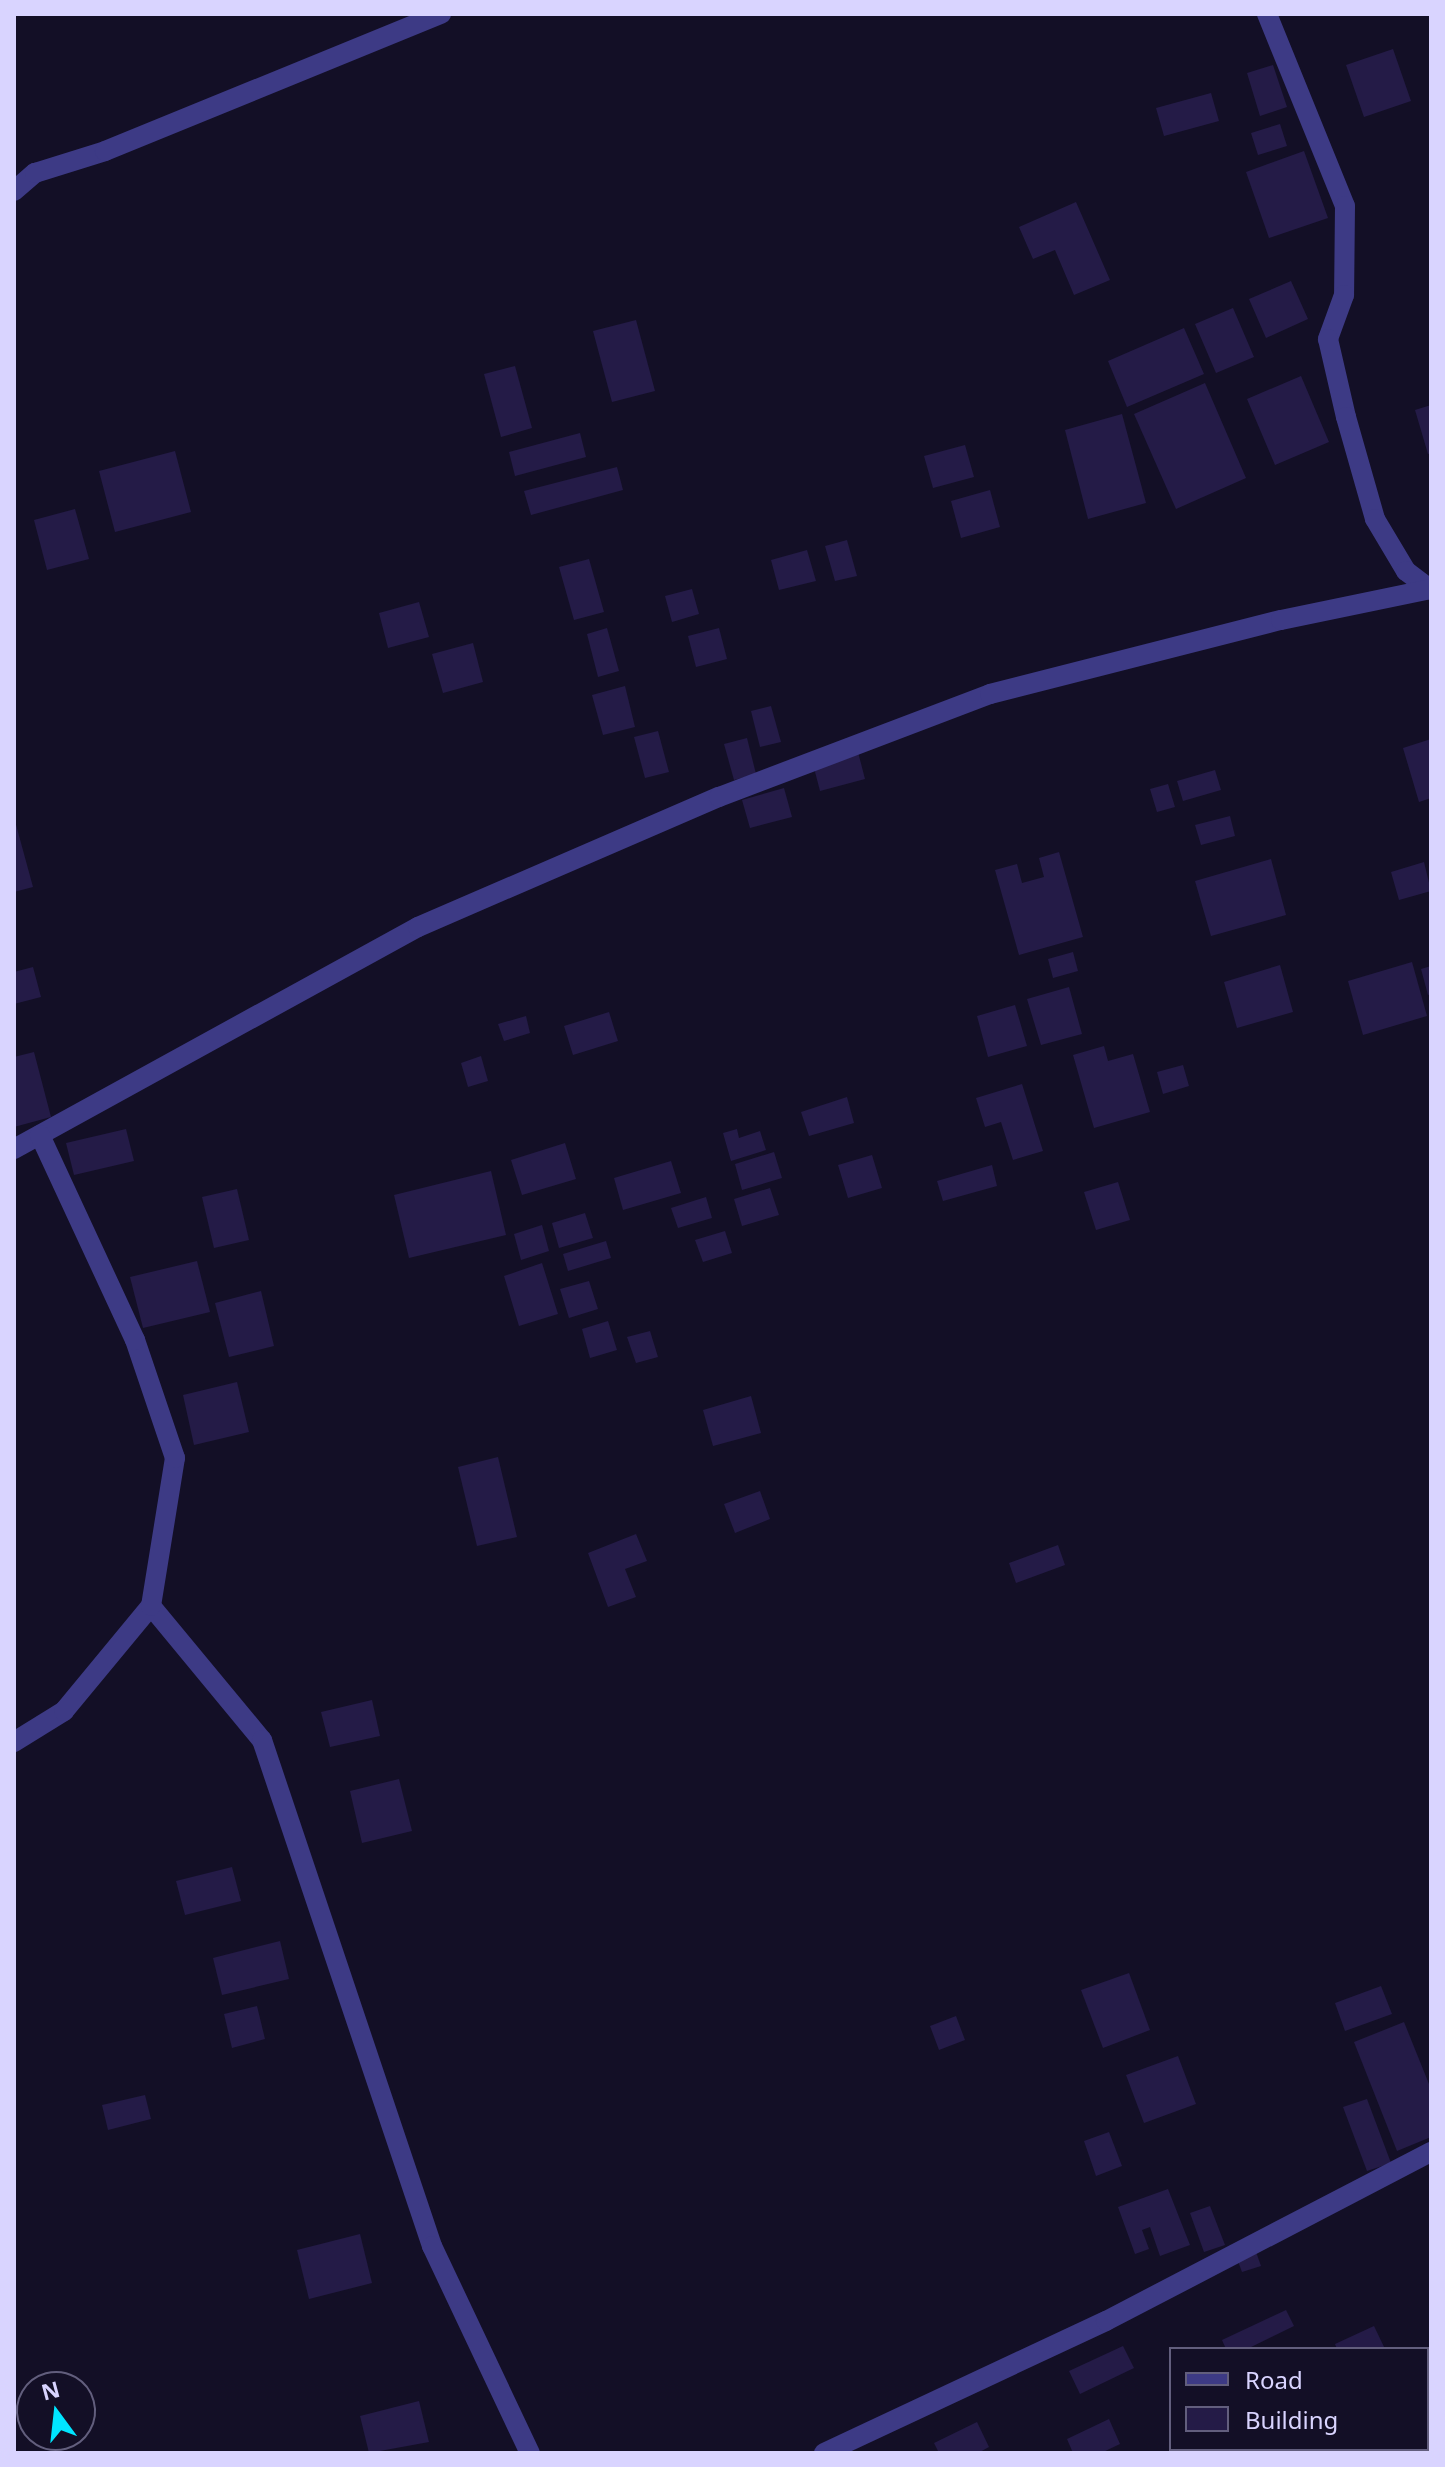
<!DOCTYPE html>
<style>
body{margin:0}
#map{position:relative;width:1445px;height:2467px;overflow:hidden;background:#130f26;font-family:"Noto Sans",sans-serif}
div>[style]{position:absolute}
.building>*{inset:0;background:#241b47}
.minor>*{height:20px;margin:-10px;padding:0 10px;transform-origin:10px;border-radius:10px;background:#3d3a85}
span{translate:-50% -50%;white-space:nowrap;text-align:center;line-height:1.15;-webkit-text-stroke:7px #130f26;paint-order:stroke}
.frame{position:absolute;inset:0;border:16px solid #d9d4ff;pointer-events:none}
.legend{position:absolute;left:1169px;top:2347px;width:260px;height:104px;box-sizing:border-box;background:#130f26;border:2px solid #625e7d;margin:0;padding:10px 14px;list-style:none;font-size:24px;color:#d9d4ff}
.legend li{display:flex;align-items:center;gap:16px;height:40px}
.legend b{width:40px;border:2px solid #625e7d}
.north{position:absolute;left:16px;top:2371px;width:80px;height:80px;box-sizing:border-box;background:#130f26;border:2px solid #625e7d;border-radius:50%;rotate:345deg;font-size:22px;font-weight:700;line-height:32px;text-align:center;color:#d9d4ff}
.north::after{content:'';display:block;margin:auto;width:28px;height:36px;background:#00e5ff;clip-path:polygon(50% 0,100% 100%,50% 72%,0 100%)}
</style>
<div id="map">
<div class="building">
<div style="clip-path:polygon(1393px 49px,1411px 101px,1364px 117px,1346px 65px)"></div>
<div style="clip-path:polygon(1273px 65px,1287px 107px,1260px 116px,1247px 73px)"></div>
<div style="clip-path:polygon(1211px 93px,1219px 121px,1164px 136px,1156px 108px)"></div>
<div style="clip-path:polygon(1280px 124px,1287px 146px,1258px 155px,1251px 133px)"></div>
<div style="clip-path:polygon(1304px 151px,1328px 218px,1269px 238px,1246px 172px)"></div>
<div style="clip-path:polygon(1076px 202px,1110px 280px,1074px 295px,1055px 250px,1033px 259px,1019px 227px)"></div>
<div style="clip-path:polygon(1291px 281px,1308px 319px,1266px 338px,1249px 299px)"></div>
<div style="clip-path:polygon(1233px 308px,1254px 357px,1216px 373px,1195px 324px)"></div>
<div style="clip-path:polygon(636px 320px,655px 391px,612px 402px,593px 331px)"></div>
<div style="clip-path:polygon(1184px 328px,1204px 374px,1127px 407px,1108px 361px)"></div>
<div style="clip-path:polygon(515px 366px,532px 428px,501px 437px,484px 374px)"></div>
<div style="clip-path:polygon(1301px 376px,1329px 442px,1275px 465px,1247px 399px)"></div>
<div style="clip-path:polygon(1205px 383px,1246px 478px,1176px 509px,1134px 414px)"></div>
<div style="clip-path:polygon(1431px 405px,1431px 453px,1428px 454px,1415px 410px)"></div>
<div style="clip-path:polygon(1122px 414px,1146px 503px,1088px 519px,1065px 430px)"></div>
<div style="clip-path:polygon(580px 433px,586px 457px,515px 476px,509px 452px)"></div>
<div style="clip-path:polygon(965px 445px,974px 477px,933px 488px,924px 456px)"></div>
<div style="clip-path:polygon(175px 451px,191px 512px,115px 532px,99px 471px)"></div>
<div style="clip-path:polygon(617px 467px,623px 490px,531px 515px,524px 491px)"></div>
<div style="clip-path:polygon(990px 490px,1000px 527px,961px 538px,951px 501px)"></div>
<div style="clip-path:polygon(75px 509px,89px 559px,47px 570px,34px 520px)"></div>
<div style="clip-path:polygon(847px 540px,857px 576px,835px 581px,825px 546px)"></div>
<div style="clip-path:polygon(807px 550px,816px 581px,779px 590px,771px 560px)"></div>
<div style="clip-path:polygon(589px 559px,604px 612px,574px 620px,559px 567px)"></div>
<div style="clip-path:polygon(692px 589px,699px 614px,672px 622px,665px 596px)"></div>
<div style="clip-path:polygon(419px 602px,429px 637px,388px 648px,379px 613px)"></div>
<div style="clip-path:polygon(607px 628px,619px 671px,598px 677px,587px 634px)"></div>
<div style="clip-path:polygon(719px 628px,727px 659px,696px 667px,688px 636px)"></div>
<div style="clip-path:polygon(473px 643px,483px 682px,443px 693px,432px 654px)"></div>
<div style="clip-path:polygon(625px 686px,635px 727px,603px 735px,592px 695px)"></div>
<div style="clip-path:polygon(771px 706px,781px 742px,760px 747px,751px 711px)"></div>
<div style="clip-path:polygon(658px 731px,669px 772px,645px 778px,634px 737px)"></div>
<div style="clip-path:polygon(747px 738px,756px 774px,734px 780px,724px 744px)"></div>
<div style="clip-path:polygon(1431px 739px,1431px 798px,1419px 802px,1403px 748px)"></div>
<div style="clip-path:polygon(858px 752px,865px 779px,820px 791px,813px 764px)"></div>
<div style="clip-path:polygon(1215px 770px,1221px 790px,1183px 801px,1177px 781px)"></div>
<div style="clip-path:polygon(1168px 784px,1175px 807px,1157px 812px,1150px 789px)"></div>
<div style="clip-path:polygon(784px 788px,792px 817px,750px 828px,742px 800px)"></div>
<div style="clip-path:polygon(1230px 816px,1235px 836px,1201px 845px,1195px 825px)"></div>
<div style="clip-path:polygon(15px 821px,33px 887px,14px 892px,14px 822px)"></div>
<div style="clip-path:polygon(1059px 852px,1083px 937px,1019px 955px,995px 870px,1017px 864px,1022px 883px,1044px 877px,1039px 858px)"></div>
<div style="clip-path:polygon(1271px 859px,1286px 915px,1211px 936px,1195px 881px)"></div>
<div style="clip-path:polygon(1424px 862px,1431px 891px,1399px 900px,1391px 872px)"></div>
<div style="clip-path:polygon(1073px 952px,1078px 971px,1053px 978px,1048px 959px)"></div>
<div style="clip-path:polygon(1412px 962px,1427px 1016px,1363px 1035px,1348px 981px)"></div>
<div style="clip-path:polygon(1280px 965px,1293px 1012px,1237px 1028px,1224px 982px)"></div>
<div style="clip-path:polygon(1431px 966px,1431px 994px,1428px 995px,1421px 969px)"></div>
<div style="clip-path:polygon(33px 967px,41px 997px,14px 1004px,14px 972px)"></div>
<div style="clip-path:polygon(1069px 987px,1082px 1034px,1041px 1045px,1027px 999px)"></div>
<div style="clip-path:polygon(1015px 1005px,1027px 1046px,988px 1057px,977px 1016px)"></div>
<div style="clip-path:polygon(609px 1012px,618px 1041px,573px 1055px,564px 1026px)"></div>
<div style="clip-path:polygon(526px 1016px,530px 1033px,504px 1041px,498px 1024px)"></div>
<div style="clip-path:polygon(1104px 1046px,1108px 1061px,1133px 1054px,1150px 1112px,1094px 1128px,1073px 1055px)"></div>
<div style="clip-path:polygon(34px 1052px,51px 1117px,14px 1127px,14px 1057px)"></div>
<div style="clip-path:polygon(481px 1056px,488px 1081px,468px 1087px,461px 1063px)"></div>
<div style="clip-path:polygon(1183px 1065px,1189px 1086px,1163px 1094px,1157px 1072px)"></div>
<div style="clip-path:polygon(1022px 1084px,1043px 1151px,1013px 1160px,1001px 1122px,985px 1127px,976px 1098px)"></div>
<div style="clip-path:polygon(847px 1097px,854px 1123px,809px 1136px,801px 1112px)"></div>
<div style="clip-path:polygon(126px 1129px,134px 1161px,74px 1175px,66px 1143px)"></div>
<div style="clip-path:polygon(737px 1129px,739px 1138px,760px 1131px,766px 1150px,731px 1161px,723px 1133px)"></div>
<div style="clip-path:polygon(565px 1143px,576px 1179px,522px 1195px,511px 1160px)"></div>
<div style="clip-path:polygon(774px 1152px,782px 1178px,742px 1190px,735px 1164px)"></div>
<div style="clip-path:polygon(872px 1155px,882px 1188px,848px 1198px,838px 1165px)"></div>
<div style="clip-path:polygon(671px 1161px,681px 1193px,623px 1210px,614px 1178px)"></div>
<div style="clip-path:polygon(992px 1165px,997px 1186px,943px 1201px,937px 1181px)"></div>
<div style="clip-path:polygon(491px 1171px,506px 1235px,409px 1258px,394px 1195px)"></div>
<div style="clip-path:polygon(1118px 1182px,1130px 1220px,1096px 1230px,1084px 1192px)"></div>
<div style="clip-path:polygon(770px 1188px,779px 1215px,742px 1226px,734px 1199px)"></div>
<div style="clip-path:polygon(237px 1189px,249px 1240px,214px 1248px,202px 1197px)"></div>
<div style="clip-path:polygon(706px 1197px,712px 1218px,678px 1228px,671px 1208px)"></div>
<div style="clip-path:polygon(585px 1213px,593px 1238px,559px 1248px,552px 1223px)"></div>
<div style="clip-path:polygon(542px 1225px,549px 1251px,521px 1260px,514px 1234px)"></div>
<div style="clip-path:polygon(725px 1231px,732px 1253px,703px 1262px,695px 1240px)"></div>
<div style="clip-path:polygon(606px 1241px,611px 1258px,568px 1271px,563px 1254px)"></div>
<div style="clip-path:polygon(197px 1261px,210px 1312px,143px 1328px,130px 1277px)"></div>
<div style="clip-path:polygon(542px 1263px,558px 1314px,519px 1326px,504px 1276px)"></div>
<div style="clip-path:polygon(589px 1281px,598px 1309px,569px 1318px,560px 1289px)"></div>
<div style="clip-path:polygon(261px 1291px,274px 1346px,229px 1357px,215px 1303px)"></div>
<div style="clip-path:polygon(608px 1321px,617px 1350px,590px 1358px,582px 1329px)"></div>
<div style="clip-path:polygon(650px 1331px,658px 1357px,636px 1363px,627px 1337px)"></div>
<div style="clip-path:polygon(237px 1382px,249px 1432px,194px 1445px,183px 1395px)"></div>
<div style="clip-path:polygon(751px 1396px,761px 1433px,713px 1446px,703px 1410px)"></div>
<div style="clip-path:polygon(498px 1457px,517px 1537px,477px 1546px,458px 1467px)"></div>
<div style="clip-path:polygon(760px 1491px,770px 1519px,735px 1533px,724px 1504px)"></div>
<div style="clip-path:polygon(636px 1534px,647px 1561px,625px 1569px,636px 1597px,608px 1607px,588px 1553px)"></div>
<div style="clip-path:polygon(1058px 1545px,1065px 1565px,1016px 1583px,1009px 1563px)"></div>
<div style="clip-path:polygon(372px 1700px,380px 1736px,330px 1747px,321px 1712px)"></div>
<div style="clip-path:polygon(399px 1779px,412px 1831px,362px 1843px,350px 1791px)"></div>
<div style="clip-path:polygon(232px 1867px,241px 1901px,185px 1915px,176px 1881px)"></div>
<div style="clip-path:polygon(280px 1941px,289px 1979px,222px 1995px,213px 1958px)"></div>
<div style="clip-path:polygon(1129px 1973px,1150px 2030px,1103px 2048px,1081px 1990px)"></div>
<div style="clip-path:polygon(1381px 1986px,1392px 2014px,1345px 2031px,1335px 2003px)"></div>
<div style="clip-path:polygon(257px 2006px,265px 2039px,232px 2048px,224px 2014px)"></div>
<div style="clip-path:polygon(956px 2016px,965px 2040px,939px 2050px,930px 2026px)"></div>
<div style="clip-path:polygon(1404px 2022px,1431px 2089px,1431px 2137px,1397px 2151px,1354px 2042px)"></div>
<div style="clip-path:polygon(1178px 2056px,1196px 2104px,1144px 2123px,1126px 2075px)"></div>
<div style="clip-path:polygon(145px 2095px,151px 2119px,108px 2130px,102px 2105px)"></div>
<div style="clip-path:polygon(1367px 2099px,1391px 2163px,1367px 2171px,1343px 2107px)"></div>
<div style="clip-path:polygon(1109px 2132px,1122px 2166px,1096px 2176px,1084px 2141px)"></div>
<div style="clip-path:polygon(1168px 2189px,1190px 2245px,1160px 2256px,1150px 2227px,1142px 2230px,1149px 2249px,1135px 2254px,1118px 2207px)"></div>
<div style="clip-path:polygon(1210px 2206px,1225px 2245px,1204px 2252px,1190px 2213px)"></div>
<div style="clip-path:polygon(360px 2234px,372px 2283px,309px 2299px,297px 2250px)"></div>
<div style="clip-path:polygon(1255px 2249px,1261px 2266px,1242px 2272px,1236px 2256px)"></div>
<div style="clip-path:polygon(1286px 2310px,1294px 2326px,1247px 2349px,1226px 2349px,1222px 2340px)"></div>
<div style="clip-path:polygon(1374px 2326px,1385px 2349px,1337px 2349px,1335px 2344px)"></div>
<div style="clip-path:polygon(1123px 2346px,1134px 2368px,1080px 2394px,1069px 2371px)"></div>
<div style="clip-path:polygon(1427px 2390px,1431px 2398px,1427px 2436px)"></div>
<div style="clip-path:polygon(419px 2401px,429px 2442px,369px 2453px,360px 2416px)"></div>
<div style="clip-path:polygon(1109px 2419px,1120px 2444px,1101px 2453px,1073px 2453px,1067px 2439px)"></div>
<div style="clip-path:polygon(977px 2422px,989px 2447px,978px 2453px,939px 2453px,934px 2443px)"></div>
<div style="clip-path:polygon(1377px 2449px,1399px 2449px,1390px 2453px)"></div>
</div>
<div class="minor">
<div style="left:1267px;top:14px;width:207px;rotate:67.9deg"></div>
<div style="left:1345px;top:206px;width:89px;rotate:90.6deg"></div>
<div style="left:1344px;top:295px;width:47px;rotate:110deg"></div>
<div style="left:1328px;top:339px;width:80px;rotate:77deg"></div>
<div style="left:1346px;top:417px;width:106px;rotate:74.1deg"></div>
<div style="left:1375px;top:519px;width:61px;rotate:59.2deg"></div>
<div style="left:1406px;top:571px;width:31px;rotate:37deg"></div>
<div style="left:14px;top:191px;width:28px;rotate:-41deg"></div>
<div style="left:35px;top:173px;width:73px;rotate:-17.4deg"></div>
<div style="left:105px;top:151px;width:363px;rotate:-22.2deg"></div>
<div style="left:14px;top:1149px;width:461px;rotate:-28.8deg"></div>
<div style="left:418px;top:927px;width:328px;rotate:-23.4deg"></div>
<div style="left:719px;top:797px;width:290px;rotate:-20.8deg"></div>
<div style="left:990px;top:694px;width:300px;rotate:-14.3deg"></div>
<div style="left:1281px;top:620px;width:153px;rotate:-11.7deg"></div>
<div style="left:151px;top:1606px;width:174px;rotate:50.4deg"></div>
<div style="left:262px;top:1740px;width:534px;rotate:71.43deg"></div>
<div style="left:432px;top:2246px;width:229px;rotate:64.7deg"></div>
<div style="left:14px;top:1742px;width:59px;rotate:-31.8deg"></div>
<div style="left:64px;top:1711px;width:136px;rotate:-50.4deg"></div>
<div style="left:151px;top:1606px;width:150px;rotate:-80.8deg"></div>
<div style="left:175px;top:1458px;width:125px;rotate:-108.7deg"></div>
<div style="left:135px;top:1340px;width:226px;rotate:-114.9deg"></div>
<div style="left:824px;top:2453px;width:311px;rotate:-25.1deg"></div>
<div style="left:1106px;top:2321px;width:366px;rotate:-27.5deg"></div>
</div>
<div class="frame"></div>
<ul class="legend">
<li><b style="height:10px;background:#3d3a85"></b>Road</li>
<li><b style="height:22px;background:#241b47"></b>Building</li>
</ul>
<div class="north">N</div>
</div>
